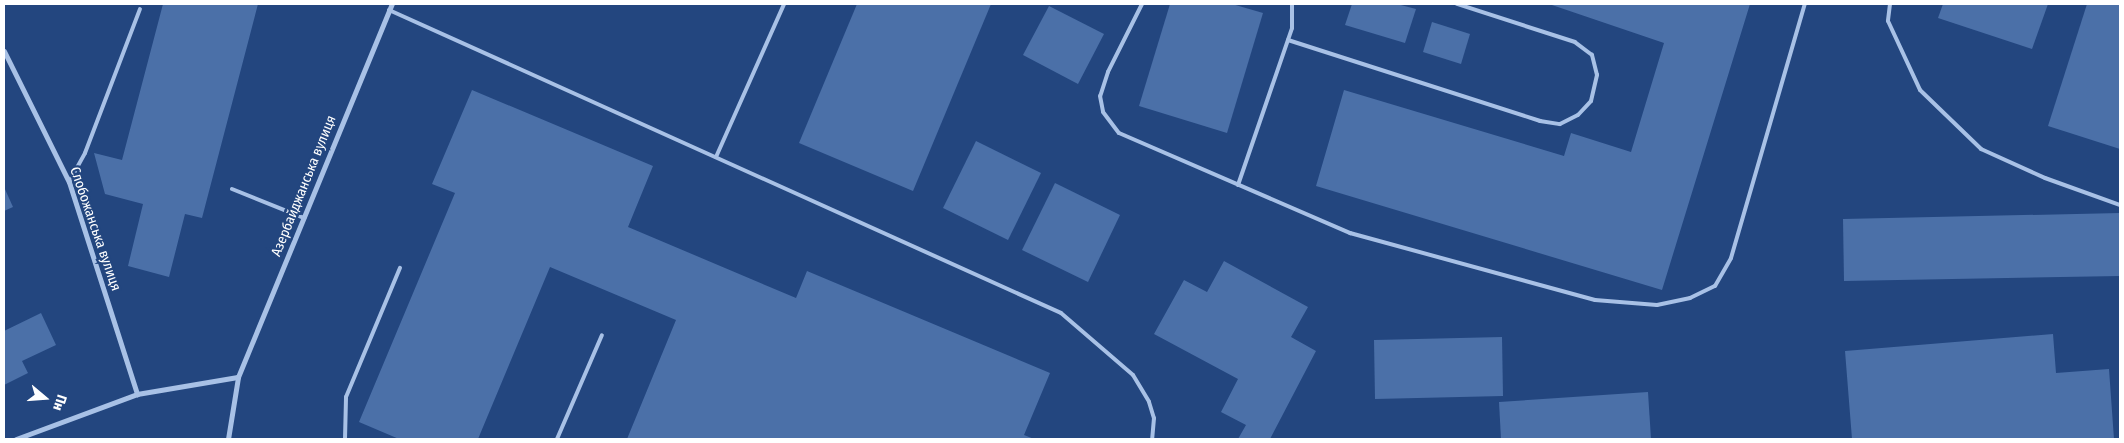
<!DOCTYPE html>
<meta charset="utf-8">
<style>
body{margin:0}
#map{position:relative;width:2124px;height:443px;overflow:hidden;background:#23467f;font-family:"Fira Sans Condensed",sans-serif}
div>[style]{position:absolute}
.building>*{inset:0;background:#4b70a8}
.lane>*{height:4px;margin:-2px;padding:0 2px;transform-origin:2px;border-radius:2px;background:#a8c1e6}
.street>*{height:5px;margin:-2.5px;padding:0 2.5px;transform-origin:2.5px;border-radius:2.5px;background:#a8c1e6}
span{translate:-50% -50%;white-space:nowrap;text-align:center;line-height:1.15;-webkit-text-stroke:4.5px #23467f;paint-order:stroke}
.street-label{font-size:14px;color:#fff}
.frame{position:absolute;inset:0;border:5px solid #fff;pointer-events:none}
.north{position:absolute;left:20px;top:373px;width:50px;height:50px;-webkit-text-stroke:4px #23467f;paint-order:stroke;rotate:108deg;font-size:14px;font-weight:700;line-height:20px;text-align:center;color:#fff}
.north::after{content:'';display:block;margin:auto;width:18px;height:22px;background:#fff;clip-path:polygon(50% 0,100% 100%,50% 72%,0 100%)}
</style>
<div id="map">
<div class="building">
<div style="clip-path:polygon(163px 4px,258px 4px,202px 218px,185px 214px,169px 277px,128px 266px,143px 204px,105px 194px,94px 153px,122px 160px)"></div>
<div style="clip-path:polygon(857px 4px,991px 4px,913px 191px,799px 143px)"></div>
<div style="clip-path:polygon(1170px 4px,1232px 4px,1263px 13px,1227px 133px,1139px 106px)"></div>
<div style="clip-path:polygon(1352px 4px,1397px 4px,1416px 9px,1405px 43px,1345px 25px)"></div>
<div style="clip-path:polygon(1549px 4px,1750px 4px,1662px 290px,1316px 186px,1344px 90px,1564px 156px,1571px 133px,1631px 152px,1664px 43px)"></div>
<div style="clip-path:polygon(1943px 4px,2048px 4px,2032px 49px,1938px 18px)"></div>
<div style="clip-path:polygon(2087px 4px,2120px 4px,2120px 149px,2048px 126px)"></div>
<div style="clip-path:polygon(1049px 6px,1104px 34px,1078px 84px,1023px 55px)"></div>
<div style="clip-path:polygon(1432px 22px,1470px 34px,1461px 64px,1423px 52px)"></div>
<div style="clip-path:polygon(472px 90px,653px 166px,628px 227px,796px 298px,807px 271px,1050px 373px,1024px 435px,1034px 439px,627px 439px,676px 320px,550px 267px,478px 439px,399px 439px,359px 422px,455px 193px,432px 184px)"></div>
<div style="clip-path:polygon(976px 141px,1041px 173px,1008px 240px,943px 208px)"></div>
<div style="clip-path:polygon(1055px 183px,1120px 215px,1088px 282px,1022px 250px)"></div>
<div style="clip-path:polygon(4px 187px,13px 207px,4px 211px)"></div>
<div style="clip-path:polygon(2120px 213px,2120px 276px,1844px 281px,1843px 219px)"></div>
<div style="clip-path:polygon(1224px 261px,1308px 307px,1291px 337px,1316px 351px,1270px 439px,1238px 439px,1246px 425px,1221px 412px,1238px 379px,1154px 334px,1184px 280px,1207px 292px)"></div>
<div style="clip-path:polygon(41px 313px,56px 345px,22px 361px,28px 373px,4px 385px,4px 331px)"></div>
<div style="clip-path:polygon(2053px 334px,2056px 373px,2109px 369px,2114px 439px,1852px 439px,1845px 351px)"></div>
<div style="clip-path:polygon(1502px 337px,1503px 396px,1375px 399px,1374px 340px)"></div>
<div style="clip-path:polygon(1648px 392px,1651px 439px,1501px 439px,1499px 402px)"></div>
</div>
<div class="lane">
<div style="left:1142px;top:4px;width:76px;rotate:116.6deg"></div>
<div style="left:1108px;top:72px;width:25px;rotate:108deg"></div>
<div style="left:1100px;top:96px;width:16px;rotate:79deg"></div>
<div style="left:1103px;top:112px;width:26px;rotate:53deg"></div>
<div style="left:1119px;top:133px;width:252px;rotate:23.4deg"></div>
<div style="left:1350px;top:233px;width:254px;rotate:15.3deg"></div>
<div style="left:1595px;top:300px;width:62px;rotate:4.6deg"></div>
<div style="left:1657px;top:305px;width:34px;rotate:-12deg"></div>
<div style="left:1690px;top:298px;width:28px;rotate:-26deg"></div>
<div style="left:1715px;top:286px;width:32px;rotate:-60deg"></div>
<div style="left:1731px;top:258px;width:265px;rotate:-73.8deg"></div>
<div style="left:1890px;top:4px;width:17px;rotate:97deg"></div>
<div style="left:1888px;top:21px;width:76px;rotate:65.1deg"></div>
<div style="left:1920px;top:90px;width:85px;rotate:44deg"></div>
<div style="left:1981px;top:149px;width:70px;rotate:24.4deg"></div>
<div style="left:2045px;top:178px;width:80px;rotate:19.8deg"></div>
<div style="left:389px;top:10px;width:737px;rotate:24.27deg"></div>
<div style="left:1061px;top:313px;width:95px;rotate:40.7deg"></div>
<div style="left:1133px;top:375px;width:31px;rotate:59deg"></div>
<div style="left:1149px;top:402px;width:17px;rotate:73deg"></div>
<div style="left:1154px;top:418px;width:21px;rotate:95deg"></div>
<div style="left:1288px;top:40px;width:265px;rotate:17.8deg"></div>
<div style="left:1540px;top:121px;width:20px;rotate:9deg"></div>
<div style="left:1560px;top:124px;width:20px;rotate:-27deg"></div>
<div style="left:1578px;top:115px;width:19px;rotate:-47deg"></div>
<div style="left:1591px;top:101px;width:27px;rotate:-77deg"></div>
<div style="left:1597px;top:75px;width:21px;rotate:-104deg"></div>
<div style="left:1592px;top:55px;width:21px;rotate:-143deg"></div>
<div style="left:1575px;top:42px;width:124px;rotate:-162.1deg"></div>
<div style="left:716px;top:157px;width:167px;rotate:-66deg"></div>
<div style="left:69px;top:182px;width:33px;rotate:-61deg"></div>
<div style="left:85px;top:153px;width:154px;rotate:-69.1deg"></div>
<div style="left:1238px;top:185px;width:166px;rotate:-71deg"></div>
<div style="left:1292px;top:28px;width:24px;rotate:-90deg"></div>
<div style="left:232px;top:189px;width:78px;rotate:21.9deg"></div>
<div style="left:345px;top:439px;width:42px;rotate:-88.6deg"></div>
<div style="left:346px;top:397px;width:140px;rotate:-67.3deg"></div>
<div style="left:557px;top:439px;width:113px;rotate:-66.6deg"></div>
</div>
<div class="street">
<div style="left:4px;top:51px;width:146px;rotate:63.6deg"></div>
<div style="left:69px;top:182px;width:223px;rotate:72.2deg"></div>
<div style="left:16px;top:439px;width:129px;rotate:-20.4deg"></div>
<div style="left:137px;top:394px;width:102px;rotate:-9.6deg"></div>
<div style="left:228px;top:439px;width:63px;rotate:-80.8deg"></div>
<div style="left:238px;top:377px;width:404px;rotate:-67.6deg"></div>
</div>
<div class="street-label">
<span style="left:304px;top:186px;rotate:-68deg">Азербайджанська вулиця</span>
<span style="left:95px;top:229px;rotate:71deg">Слобожанська вулиця</span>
</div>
<div class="frame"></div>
<div class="north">Пн</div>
</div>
